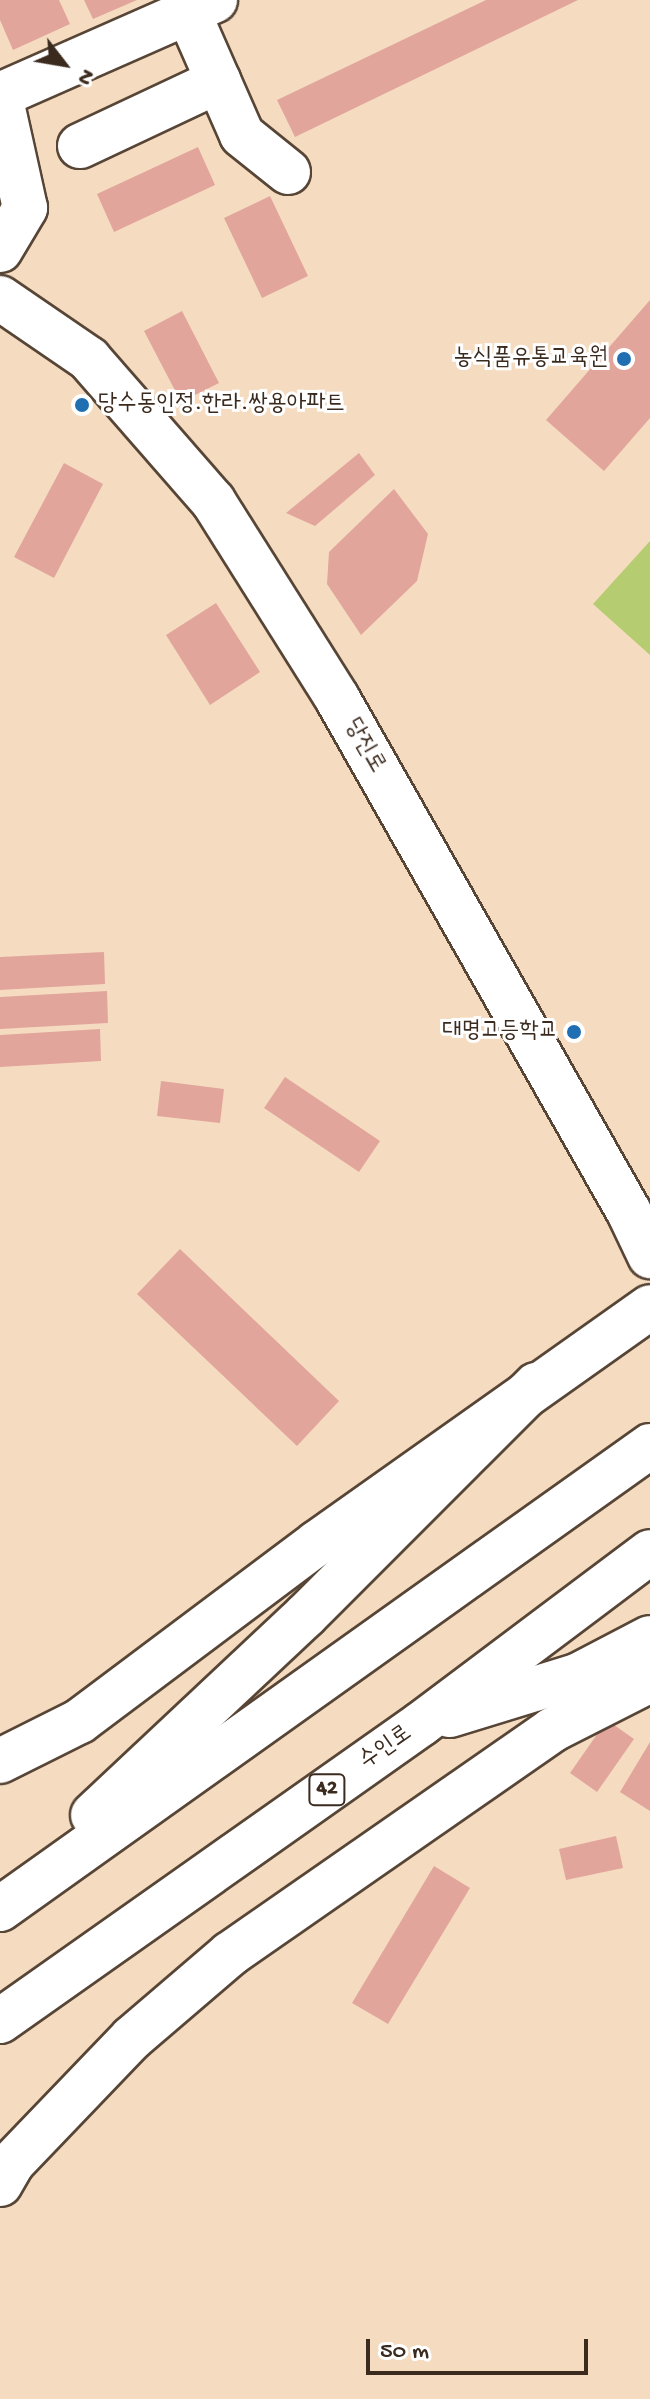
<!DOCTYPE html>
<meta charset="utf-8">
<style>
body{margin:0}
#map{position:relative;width:650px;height:2399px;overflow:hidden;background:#f5dcc1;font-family:"Gochi Hand","Poor Story",sans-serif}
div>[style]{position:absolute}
.green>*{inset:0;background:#b6cc70}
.building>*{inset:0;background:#e2a59c}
.roads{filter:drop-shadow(2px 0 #574536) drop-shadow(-2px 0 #574536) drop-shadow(0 2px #574536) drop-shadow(0 -2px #574536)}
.minor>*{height:44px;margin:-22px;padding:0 22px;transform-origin:22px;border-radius:22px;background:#fff}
.highway>*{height:44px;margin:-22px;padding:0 22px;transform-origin:22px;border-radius:22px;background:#fff}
.dots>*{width:22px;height:22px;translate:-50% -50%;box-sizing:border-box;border:4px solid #fff;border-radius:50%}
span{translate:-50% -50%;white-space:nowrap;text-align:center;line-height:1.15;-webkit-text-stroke:6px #fff;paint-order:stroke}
.shield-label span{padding:2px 6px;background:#fff;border:2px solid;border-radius:6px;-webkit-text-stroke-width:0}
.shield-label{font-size:22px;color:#3b2a1e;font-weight:700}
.poi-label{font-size:24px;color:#3b2a1e}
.right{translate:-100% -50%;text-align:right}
.left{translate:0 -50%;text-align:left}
.street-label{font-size:24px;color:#3b2a1e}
.north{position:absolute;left:24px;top:24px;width:80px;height:80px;-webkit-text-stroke:6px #fff;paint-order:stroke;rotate:121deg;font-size:22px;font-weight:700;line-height:32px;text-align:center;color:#3b2a1e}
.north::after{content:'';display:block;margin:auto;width:28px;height:36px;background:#3b2a1e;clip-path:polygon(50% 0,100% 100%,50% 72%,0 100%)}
.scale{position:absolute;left:366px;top:2339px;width:222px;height:36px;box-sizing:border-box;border:4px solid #3b2a1e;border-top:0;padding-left:10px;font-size:24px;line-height:28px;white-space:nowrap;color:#3b2a1e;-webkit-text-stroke:6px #fff;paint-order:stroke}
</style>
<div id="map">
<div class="green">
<div style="clip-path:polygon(650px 541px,650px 655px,593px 604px)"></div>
</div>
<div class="building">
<div style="clip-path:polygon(0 0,59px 0,70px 24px,13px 50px,0 20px)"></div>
<div style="clip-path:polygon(84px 0,137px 0,93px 19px)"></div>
<div style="clip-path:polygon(486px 0,578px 0,295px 137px,277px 100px)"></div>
<div style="clip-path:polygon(198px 147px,215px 185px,114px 232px,97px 194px)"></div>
<div style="clip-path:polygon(270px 196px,308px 276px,262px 298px,224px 218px)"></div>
<div style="clip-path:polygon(650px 300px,650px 418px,604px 471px,546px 420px)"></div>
<div style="clip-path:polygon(182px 311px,219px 383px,181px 402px,144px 331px)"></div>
<div style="clip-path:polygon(359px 453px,375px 475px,315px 526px,286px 513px)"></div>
<div style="clip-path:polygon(64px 463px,103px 484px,54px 578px,14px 557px)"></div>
<div style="clip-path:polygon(394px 489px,428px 534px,417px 581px,361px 635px,327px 584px,329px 552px)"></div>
<div style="clip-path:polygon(216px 603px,260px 672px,210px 705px,166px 635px)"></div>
<div style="clip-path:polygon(104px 952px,105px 984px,0 990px,0 957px)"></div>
<div style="clip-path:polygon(107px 991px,108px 1023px,0 1029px,0 997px)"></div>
<div style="clip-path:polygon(100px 1029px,101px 1061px,0 1067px,0 1035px)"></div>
<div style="clip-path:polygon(285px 1077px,380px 1141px,359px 1172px,264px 1108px)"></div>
<div style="clip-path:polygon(161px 1081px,224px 1089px,220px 1123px,157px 1116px)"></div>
<div style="clip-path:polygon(180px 1249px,339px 1401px,297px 1446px,137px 1294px)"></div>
<div style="clip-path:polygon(607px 1720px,634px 1739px,597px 1792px,570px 1773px)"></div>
<div style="clip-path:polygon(650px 1742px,650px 1811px,620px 1792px)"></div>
<div style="clip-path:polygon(616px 1836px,623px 1868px,566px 1880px,559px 1849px)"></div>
<div style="clip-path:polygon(434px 1866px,470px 1888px,388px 2024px,352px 2003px)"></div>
</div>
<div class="roads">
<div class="minor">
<div style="left:188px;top:12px;width:134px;rotate:66.3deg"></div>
<div style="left:242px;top:135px;width:59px;rotate:38.8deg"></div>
<div style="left:80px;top:146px;width:153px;rotate:-25.2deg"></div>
<div style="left:0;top:250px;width:49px;rotate:-59.2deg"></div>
<div style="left:25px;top:208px;width:116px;rotate:-102.5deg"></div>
<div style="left:0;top:95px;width:235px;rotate:-23.8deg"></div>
<div style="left:0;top:298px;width:108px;rotate:34.4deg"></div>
<div style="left:89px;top:359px;width:189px;rotate:48.9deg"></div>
<div style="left:213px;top:501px;width:233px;rotate:57.8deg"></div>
<div style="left:337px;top:698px;width:591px;rotate:60.4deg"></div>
<div style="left:629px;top:1212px;width:49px;rotate:64.5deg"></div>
<div style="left:0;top:1761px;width:89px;rotate:-26.6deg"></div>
<div style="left:80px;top:1721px;width:296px;rotate:-36.9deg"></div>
<div style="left:317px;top:1543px;width:408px;rotate:-35.3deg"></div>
<div style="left:0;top:2184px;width:24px;rotate:-60deg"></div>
<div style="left:12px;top:2163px;width:173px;rotate:-46.2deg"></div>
<div style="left:132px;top:2038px;width:129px;rotate:-40.6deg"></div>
<div style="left:230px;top:1954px;width:392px;rotate:-34.8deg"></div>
<div style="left:552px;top:1730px;width:110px;rotate:-27deg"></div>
</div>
<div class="highway">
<div style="left:450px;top:1715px;width:133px;rotate:-17.1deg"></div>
<div style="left:577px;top:1676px;width:82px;rotate:-27.5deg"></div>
<div style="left:93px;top:1815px;width:291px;rotate:-43.2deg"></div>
<div style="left:305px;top:1616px;width:327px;rotate:-45deg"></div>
<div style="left:0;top:1909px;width:798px;rotate:-35.46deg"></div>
<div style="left:0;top:2021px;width:515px;rotate:-35.2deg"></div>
<div style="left:421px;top:1724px;width:286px;rotate:-36.9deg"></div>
</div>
</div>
<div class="dots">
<div style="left:624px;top:359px;background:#1f6fb2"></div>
<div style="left:82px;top:405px;background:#1f6fb2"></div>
<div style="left:574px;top:1032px;background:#1f6fb2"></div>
</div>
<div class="shield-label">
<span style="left:327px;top:1790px">42</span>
</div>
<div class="poi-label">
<span class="right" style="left:608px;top:359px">농식품유통교육원</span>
<span class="left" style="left:98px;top:405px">당수동인정.한라.쌍용아파트</span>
<span class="right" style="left:558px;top:1032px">대명고등학교</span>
</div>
<div class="street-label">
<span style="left:364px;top:746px;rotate:60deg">당진로</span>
<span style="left:386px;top:1748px;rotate:-35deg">수인로</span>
</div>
<div class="north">N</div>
<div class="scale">50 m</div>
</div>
